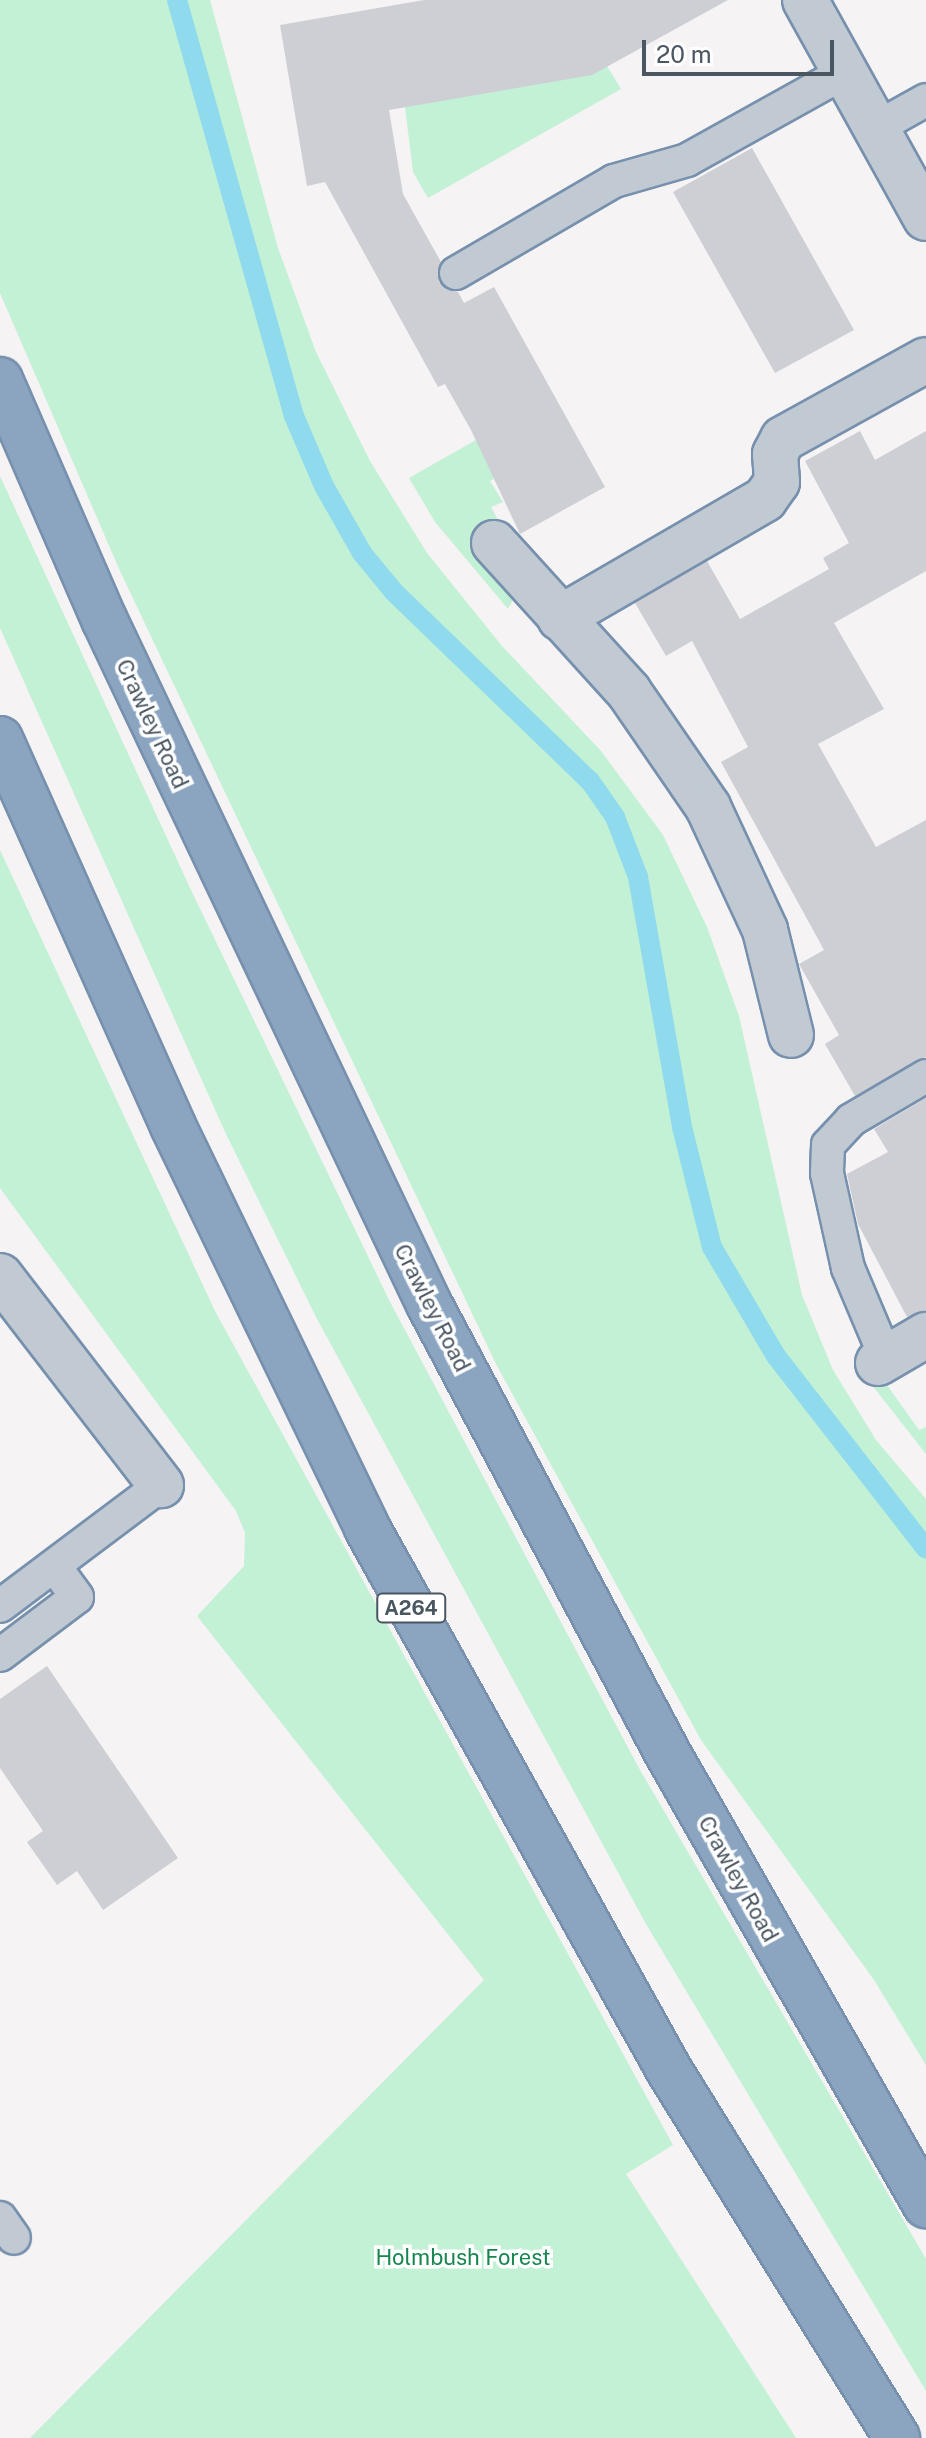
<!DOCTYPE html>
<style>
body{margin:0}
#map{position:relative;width:926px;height:2438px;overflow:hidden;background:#f5f3f3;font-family:"Public Sans",sans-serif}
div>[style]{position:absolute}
.green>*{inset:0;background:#c3f1d5}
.stream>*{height:20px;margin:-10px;padding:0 10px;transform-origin:10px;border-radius:10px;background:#90daee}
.building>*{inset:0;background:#cdcfd5}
.roads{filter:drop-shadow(2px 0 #7690ad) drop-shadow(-2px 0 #7690ad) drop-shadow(0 2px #7690ad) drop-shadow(0 -2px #7690ad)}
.lane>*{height:32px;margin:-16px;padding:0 16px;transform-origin:16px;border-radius:16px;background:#c1cad2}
.street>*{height:44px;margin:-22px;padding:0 22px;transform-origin:22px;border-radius:22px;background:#c1cad2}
.highway>*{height:44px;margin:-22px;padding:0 22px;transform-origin:22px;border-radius:22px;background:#8ba5c1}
span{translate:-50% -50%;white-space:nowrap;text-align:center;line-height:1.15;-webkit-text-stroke:7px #fff;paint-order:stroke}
.shield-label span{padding:2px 6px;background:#fff;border:2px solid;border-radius:6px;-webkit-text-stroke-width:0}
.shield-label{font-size:20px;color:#4a5661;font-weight:700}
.street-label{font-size:22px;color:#4a5661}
.park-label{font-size:22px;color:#17864f}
.scale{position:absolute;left:642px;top:40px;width:192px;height:36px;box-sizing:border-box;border:4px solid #4a5661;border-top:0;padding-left:10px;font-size:24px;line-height:28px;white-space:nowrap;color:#4a5661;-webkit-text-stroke:6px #fff;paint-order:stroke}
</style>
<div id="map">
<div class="green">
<div style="clip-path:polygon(0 0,210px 0,278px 248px,316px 352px,370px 461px,427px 553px,502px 646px,601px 751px,663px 835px,707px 927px,739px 1016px,802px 1295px,833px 1370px,876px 1440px,926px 1499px,926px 2065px,874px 1980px,701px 1740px,496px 1364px,120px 571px,0 293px)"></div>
<div style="clip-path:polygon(607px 66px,621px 89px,428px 198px,413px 172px,405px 107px)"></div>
<div style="clip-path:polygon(476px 440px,497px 477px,490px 481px,503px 502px,491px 507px,499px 522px,469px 547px,514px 598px,508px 609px,435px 522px,409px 478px)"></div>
<div style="clip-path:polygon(0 476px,191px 890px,390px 1302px,640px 1770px,926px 2259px,926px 2391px,646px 1924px,316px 1317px,225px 1132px,0 628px)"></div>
<div style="clip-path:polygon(0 850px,215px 1311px,673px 2145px,626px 2174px,796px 2438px,30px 2438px,484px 1980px,197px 1616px,244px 1566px,245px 1533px,236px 1511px,0 1188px)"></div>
<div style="clip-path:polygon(882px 1378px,919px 1430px,926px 1427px,926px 1454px,872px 1385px)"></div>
</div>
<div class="stream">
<div style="left:177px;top:0;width:432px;rotate:74.3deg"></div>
<div style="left:294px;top:416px;width:76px;rotate:66.8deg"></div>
<div style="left:324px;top:486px;width:77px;rotate:60.4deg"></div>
<div style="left:362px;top:553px;width:50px;rotate:50.6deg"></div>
<div style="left:394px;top:592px;width:272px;rotate:44deg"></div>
<div style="left:590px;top:781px;width:44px;rotate:55.2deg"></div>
<div style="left:615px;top:817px;width:64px;rotate:69deg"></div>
<div style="left:638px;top:877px;width:254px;rotate:80deg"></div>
<div style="left:682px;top:1127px;width:124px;rotate:76deg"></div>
<div style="left:712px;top:1247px;width:126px;rotate:59.6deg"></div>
<div style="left:776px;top:1356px;width:244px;rotate:52.1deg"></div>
</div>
<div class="building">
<div style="clip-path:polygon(424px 0,728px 0,592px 75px,389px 110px,403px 194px,441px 262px,439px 282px,458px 292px,464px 303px,494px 287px,605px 487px,520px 534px,471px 430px,445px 384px,438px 387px,325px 182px,307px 186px,280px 25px)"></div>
<div style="clip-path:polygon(752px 148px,854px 330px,775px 373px,673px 192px)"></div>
<div style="clip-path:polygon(860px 431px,875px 460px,926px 431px,926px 571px,834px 623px,884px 709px,818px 744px,876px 847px,926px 820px,926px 1057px,855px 1096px,825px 1044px,839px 1035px,799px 964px,824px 950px,721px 762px,748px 747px,692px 641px,666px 656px,635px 603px,707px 561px,740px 619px,829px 569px,823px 558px,849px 543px,805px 461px)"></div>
<div style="clip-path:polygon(926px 1098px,926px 1310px,907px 1317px,858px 1224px,847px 1174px,888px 1152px,874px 1129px)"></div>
<div style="clip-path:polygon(47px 1666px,178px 1858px,103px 1910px,77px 1871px,57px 1885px,27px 1842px,43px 1831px,0 1768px,0 1699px)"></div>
</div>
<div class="roads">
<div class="lane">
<div style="left:876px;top:128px;width:57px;rotate:-29.2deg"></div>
<div style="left:456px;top:273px;width:183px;rotate:-30.2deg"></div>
<div style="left:614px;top:181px;width:76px;rotate:-16deg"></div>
<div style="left:687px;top:160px;width:181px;rotate:-29.1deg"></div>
<div style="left:886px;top:1358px;width:98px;rotate:-112.9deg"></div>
<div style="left:848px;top:1268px;width:97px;rotate:-102.5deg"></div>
<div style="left:827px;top:1173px;width:28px;rotate:-88deg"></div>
<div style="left:828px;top:1145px;width:34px;rotate:-47deg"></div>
<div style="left:851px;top:1120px;width:87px;rotate:-30.4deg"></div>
<div style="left:0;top:1606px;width:201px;rotate:-36.9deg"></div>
<div style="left:0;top:1655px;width:96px;rotate:-37deg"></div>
<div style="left:77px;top:1597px;width:37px;rotate:-126deg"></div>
<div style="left:0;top:2218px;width:24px;rotate:55deg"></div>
</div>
<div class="street">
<div style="left:805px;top:0;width:249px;rotate:61deg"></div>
<div style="left:494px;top:543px;width:201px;rotate:47.8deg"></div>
<div style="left:629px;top:692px;width:140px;rotate:55.5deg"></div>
<div style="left:708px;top:807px;width:136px;rotate:65.1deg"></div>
<div style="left:765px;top:930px;width:108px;rotate:76.1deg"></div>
<div style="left:560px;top:618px;width:237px;rotate:-30.1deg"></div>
<div style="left:765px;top:499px;width:21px;rotate:-55deg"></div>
<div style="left:777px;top:482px;width:28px;rotate:-94deg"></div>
<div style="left:775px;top:454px;width:17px;rotate:-62deg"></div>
<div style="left:783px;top:439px;width:163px;rotate:-28.9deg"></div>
<div style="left:0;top:1276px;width:264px;rotate:52.4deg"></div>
<div style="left:878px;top:1363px;width:56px;rotate:-30.3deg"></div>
</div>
<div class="highway">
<div style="left:0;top:380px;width:261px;rotate:66.5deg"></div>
<div style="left:104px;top:619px;width:758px;rotate:64.62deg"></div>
<div style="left:429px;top:1304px;width:510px;rotate:62.03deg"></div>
<div style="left:668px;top:1754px;width:520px;rotate:60.23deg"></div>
<div style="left:0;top:739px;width:424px;rotate:65.9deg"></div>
<div style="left:173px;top:1126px;width:446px;rotate:64.2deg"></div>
<div style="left:367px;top:1528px;width:620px;rotate:60.87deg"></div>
<div style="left:669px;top:2070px;width:433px;rotate:58.2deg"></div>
</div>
</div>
<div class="shield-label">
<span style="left:411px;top:1608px">A264</span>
</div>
<div class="street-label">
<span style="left:152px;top:724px;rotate:65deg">Crawley Road</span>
<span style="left:432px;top:1308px;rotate:63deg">Crawley Road</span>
<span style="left:738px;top:1879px;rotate:61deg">Crawley Road</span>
</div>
<div class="park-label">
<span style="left:463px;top:2258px">Holmbush Forest</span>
</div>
<div class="scale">20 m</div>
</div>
